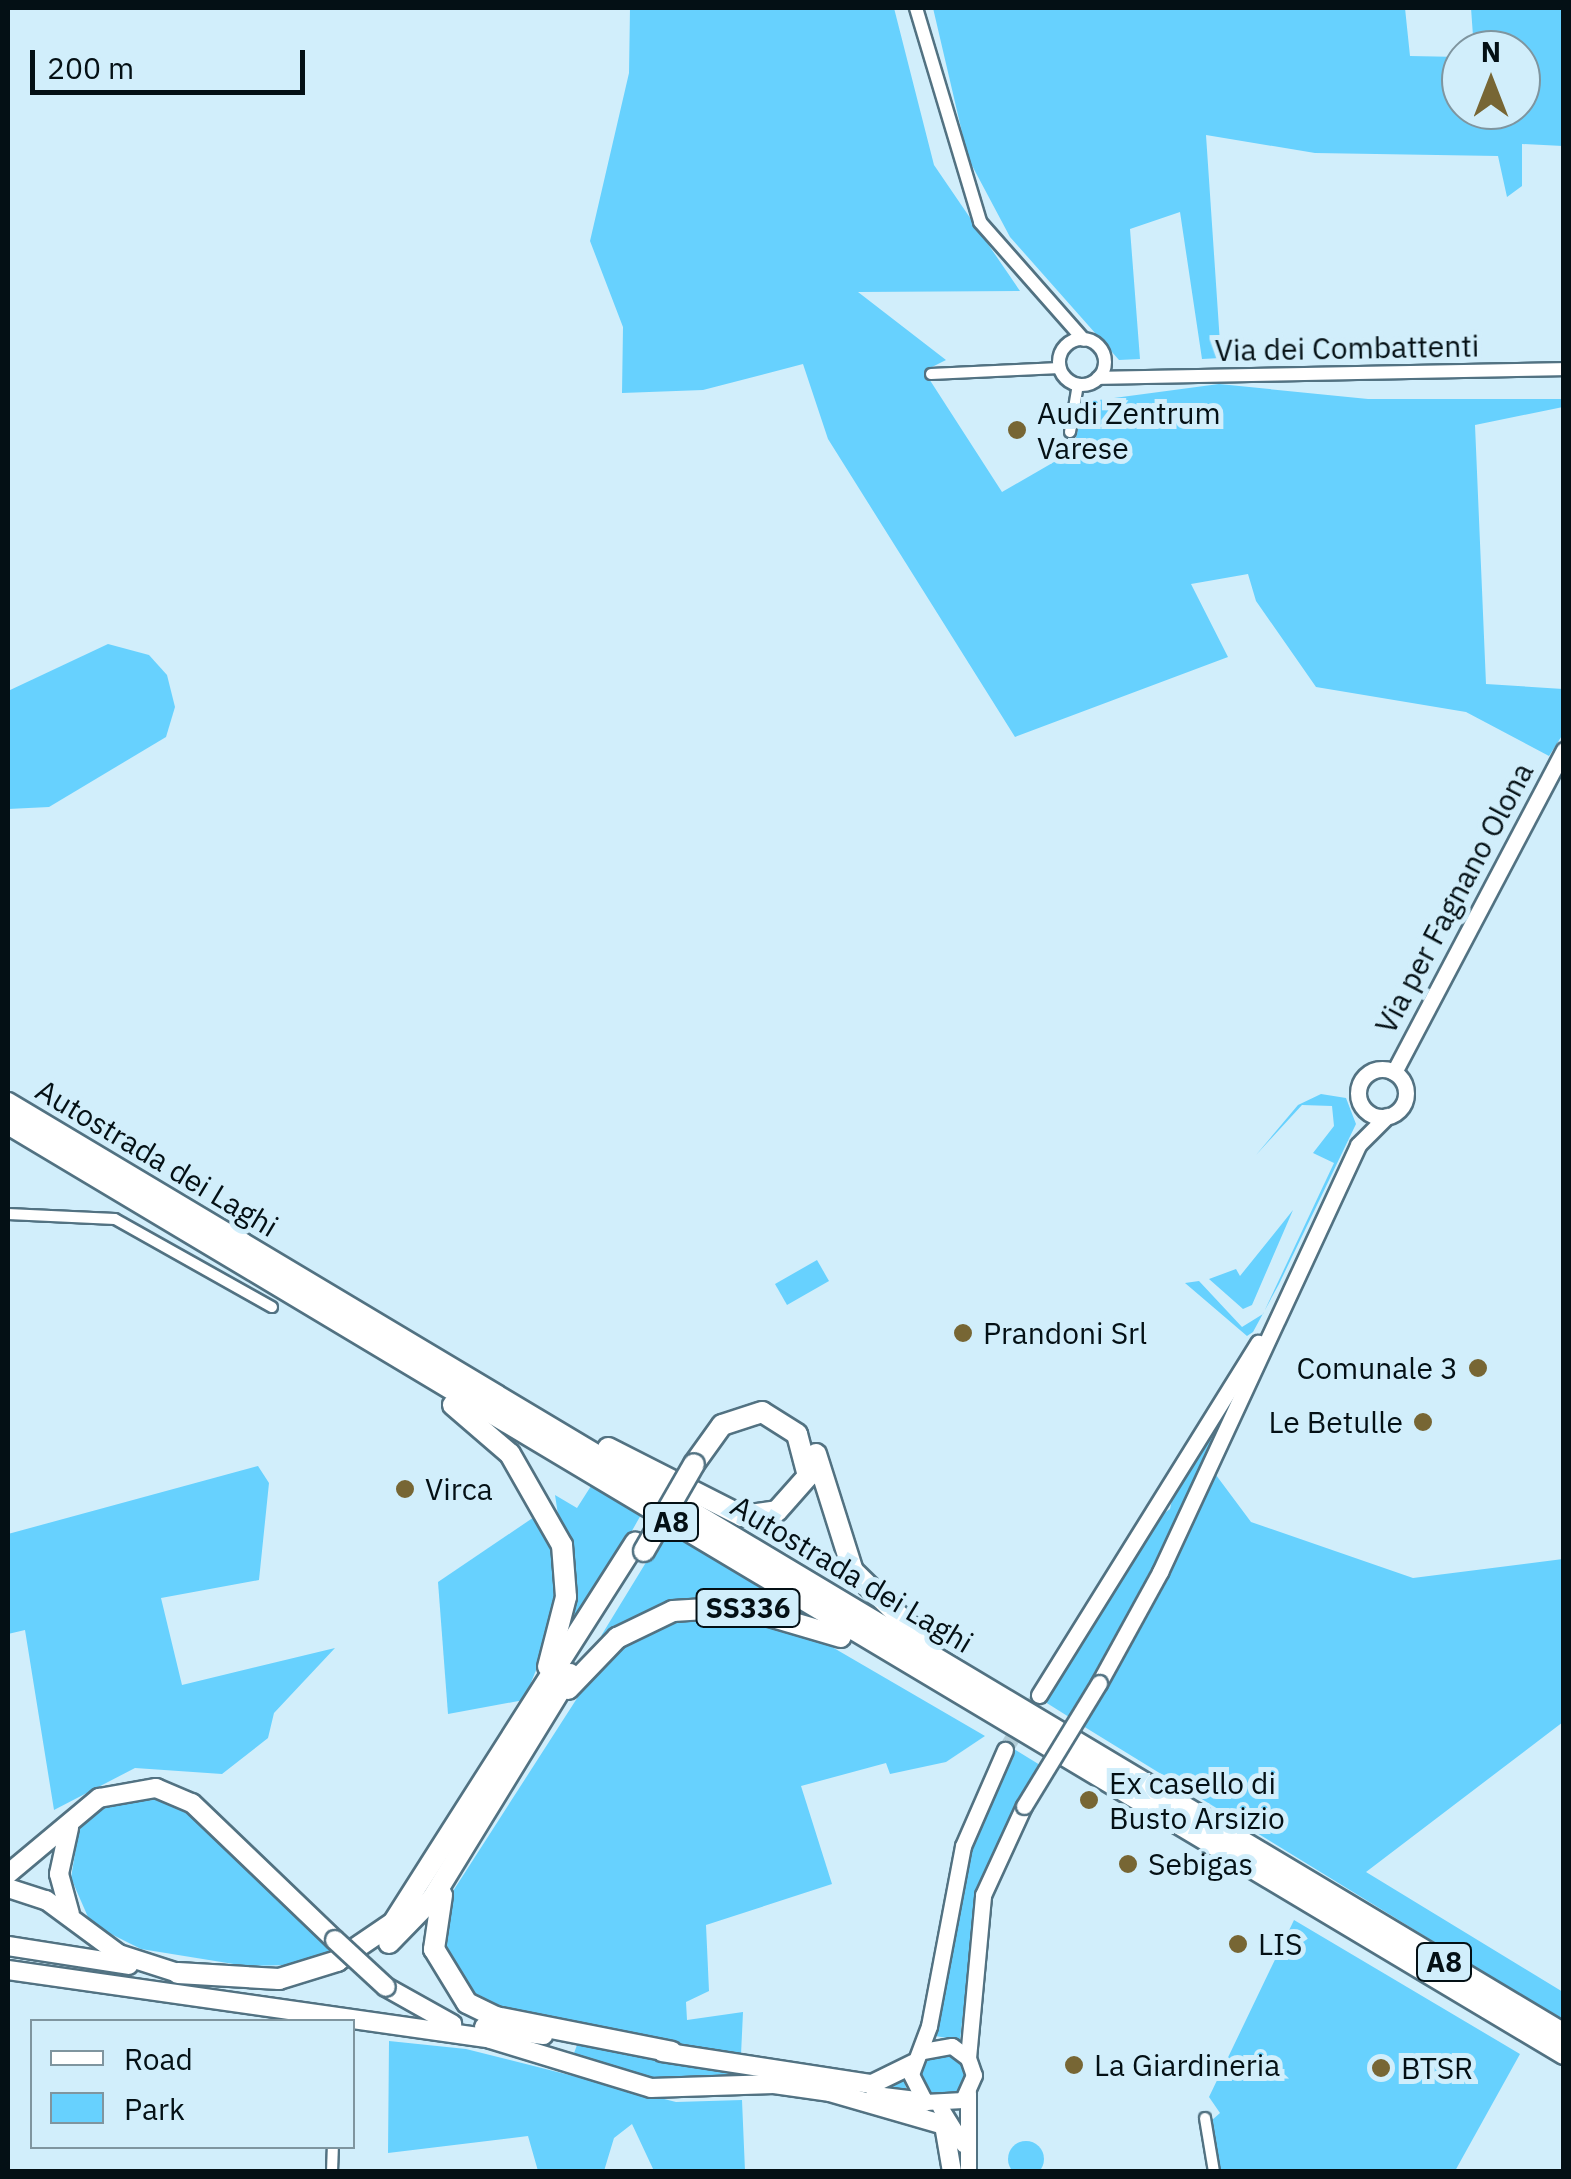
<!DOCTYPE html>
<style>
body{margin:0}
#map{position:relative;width:1571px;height:2179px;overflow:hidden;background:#d1eefb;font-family:"IBM Plex Sans",sans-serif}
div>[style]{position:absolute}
.green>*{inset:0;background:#67d1fe}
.round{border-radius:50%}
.secondary-tunnel>*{height:15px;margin-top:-7.5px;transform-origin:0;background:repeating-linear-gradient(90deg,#b2cdd8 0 15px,transparent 0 23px)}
.roads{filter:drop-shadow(2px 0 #527282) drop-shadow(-2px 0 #527282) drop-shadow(0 2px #527282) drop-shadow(0 -2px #527282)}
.minor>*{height:10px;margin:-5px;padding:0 5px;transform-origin:5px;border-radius:5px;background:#fff}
.tertiary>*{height:12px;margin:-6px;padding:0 6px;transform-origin:6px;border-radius:6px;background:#fff}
.tertiary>.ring{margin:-6px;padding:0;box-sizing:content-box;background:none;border:12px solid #fff;border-radius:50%}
.secondary>*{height:15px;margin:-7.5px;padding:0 7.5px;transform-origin:7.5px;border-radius:7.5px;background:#fff}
.secondary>.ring{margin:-7.5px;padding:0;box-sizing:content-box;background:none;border:15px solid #fff;border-radius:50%}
.trunk>*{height:18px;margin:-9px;padding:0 9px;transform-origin:9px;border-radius:9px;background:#fff}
.motorway>*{height:20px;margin:-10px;padding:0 10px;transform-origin:10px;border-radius:10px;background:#fff}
.bridges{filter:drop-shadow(2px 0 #527282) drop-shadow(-2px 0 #527282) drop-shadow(0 2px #527282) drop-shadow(0 -2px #527282)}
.secondary-bridge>*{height:15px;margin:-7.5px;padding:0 7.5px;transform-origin:7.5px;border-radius:7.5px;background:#fff}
.trunk-bridge>*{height:18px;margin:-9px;padding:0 9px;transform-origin:9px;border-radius:9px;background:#fff}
.motorway-bridge>*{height:20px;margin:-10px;padding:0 10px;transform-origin:10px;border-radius:10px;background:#fff}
.dots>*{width:28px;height:28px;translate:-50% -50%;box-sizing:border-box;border:5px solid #d1eefb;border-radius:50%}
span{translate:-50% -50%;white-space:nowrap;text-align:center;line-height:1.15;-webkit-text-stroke:10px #d1eefb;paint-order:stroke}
.shield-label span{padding:2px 8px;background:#d1eefb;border:2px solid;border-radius:8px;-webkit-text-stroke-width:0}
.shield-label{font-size:28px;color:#041015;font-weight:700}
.street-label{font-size:30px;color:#041015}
.poi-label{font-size:30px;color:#041015}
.left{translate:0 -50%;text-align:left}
.right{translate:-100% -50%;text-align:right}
.frame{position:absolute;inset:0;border:10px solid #041015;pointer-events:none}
.legend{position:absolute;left:30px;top:2019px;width:325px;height:130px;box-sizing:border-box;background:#d1eefb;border:2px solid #7f959f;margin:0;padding:12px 18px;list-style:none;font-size:30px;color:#041015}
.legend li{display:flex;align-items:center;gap:20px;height:50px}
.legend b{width:50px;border:2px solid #7f959f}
.north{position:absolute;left:1441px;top:30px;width:100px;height:100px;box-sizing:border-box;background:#d1eefb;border:2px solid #7f959f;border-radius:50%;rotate:0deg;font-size:28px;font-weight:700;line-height:40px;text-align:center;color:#041015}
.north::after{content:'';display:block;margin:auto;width:35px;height:45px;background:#776634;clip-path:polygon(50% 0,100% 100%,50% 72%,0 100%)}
.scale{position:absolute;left:30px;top:50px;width:275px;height:45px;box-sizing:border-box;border:5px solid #041015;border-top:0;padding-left:12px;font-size:30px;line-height:35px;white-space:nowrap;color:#041015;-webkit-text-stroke:8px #d1eefb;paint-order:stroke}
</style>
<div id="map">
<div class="green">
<div style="clip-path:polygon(630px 8px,894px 8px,934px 165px,1020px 291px,858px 292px,946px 360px,924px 371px,1002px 492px,1073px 451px,1084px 402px,1219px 384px,1368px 399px,1563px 399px,1563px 407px,1475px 425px,1486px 684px,1563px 689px,1563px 734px,1549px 756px,1466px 712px,1316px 687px,1256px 601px,1248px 574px,1191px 584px,1228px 657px,1015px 737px,828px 439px,803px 364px,703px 390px,622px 393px,623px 327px,590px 241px,629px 73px)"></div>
<div style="clip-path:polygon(933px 8px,1405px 8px,1410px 56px,1461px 57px,1461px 110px,1521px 110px,1521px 50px,1474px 50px,1471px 8px,1563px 8px,1563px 146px,1522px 144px,1522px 186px,1507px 197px,1498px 156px,1315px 153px,1206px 135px,1221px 358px,1202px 359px,1180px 212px,1130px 229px,1140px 359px,1119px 360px,1010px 237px,968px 158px)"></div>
<div style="clip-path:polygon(108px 644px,149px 655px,167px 675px,175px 707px,166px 737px,49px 807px,8px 809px,8px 691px)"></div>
<div style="clip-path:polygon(1321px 1094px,1346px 1098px,1356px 1124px,1279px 1284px,1253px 1332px,1247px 1336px,1185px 1283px,1199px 1281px,1242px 1327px,1263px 1314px,1334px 1163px,1313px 1153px,1334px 1126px,1332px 1106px,1302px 1105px,1256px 1155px,1298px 1105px)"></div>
<div style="clip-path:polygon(1293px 1210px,1252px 1305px,1243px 1309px,1209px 1279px,1236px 1269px,1240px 1276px)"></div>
<div style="clip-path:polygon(817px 1260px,829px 1281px,787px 1305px,775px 1284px)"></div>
<div style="clip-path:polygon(1241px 1380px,1152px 1578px,1069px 1717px,1042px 1700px,1150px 1523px,1170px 1509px,1176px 1481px)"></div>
<div style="clip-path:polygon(258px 1466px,269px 1483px,259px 1580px,161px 1598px,182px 1685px,335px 1648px,274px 1713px,268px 1738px,222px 1774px,135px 1768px,54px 1810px,25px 1630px,8px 1634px,8px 1534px)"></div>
<div style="clip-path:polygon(1216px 1475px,1251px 1522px,1413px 1578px,1563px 1559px,1563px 1722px,1366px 1872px,1563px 1992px,1563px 2021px,1083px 1726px)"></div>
<div style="clip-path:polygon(591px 1486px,642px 1513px,562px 1655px,573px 1613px,555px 1495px,577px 1508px)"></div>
<div style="clip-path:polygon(543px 1511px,556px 1578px,549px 1638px,524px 1700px,448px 1714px,438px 1582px)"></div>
<div style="clip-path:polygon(667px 1528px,716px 1561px,796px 1607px,707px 1596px,663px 1602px,601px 1636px)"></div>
<div style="clip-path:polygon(722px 1613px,808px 1633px,985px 1736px,946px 1762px,890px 1774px,886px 1763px,801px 1786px,832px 1884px,706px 1925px,709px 1991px,686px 2002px,687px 2020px,743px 2012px,741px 2055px,487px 2008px,444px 1967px,437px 1916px,601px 1661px,666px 1619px)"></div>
<div style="clip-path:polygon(1014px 1749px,1040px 1765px,976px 1901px,960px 2040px,935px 2036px,965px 1860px)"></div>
<div style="clip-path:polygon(164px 1799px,182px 1808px,332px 1950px,293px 1965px,246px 1966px,141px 1949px,91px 1924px,71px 1878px,79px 1829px,108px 1804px)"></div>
<div style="clip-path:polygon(1294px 1920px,1520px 2054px,1455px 2171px,1218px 2171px,1211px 2121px,1220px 2113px,1209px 2097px)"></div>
<div style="clip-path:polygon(389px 2041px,466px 2049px,676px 2102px,742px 2100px,745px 2171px,654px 2171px,632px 2124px,614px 2138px,604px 2171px,538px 2171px,528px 2136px,388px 2153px)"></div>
<div style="clip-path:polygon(577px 2045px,885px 2088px,904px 2079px,907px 2092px,655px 2083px,573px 2056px)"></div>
<div class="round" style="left:919px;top:2052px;width:46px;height:46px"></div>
<div class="round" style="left:1008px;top:2141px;width:36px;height:36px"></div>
</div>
<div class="secondary-tunnel">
<div style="left:1005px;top:1750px;width:65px;rotate:-58.3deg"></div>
</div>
<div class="roads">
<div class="minor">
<div style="left:931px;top:374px;width:129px;rotate:-2.7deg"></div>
<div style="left:1070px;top:432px;width:49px;rotate:-80.5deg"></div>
<div style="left:8px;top:1214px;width:107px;rotate:2.7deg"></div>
<div style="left:115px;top:1219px;width:180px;rotate:29.3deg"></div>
<div style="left:1205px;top:2118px;width:55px;rotate:80.5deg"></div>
<div style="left:332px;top:2172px;width:26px;rotate:-88deg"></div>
</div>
<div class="tertiary">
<div style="left:916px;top:8px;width:223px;rotate:73.3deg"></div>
<div style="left:980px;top:222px;width:157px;rotate:48.6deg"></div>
<div class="ring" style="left:1059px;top:339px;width:34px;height:34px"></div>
<div style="left:1098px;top:378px;width:466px;rotate:-1.1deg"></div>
</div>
<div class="secondary">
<div class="ring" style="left:1358px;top:1069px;width:33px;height:33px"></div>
<div style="left:1394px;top:1072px;width:364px;rotate:-62.2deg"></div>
<div style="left:1099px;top:1683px;width:127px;rotate:-61.2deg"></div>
<div style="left:1160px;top:1572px;width:471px;rotate:-65.1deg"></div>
<div style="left:1358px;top:1145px;width:41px;rotate:-45deg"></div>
<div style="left:1039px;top:1695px;width:415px;rotate:-58.1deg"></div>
<div style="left:923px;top:2051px;width:29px;rotate:-10deg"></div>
<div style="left:952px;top:2046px;width:20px;rotate:37deg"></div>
<div style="left:968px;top:2058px;width:18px;rotate:71deg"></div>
<div style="left:974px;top:2075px;width:27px;rotate:114deg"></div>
<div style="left:963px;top:2100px;width:38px;rotate:177deg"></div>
<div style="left:925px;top:2102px;width:31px;rotate:-117deg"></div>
<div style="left:911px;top:2074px;width:51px;rotate:-69.4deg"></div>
<div style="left:929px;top:2026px;width:183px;rotate:-79.3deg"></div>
<div style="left:963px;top:1846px;width:105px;rotate:-66.4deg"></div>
<div style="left:968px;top:2058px;width:164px;rotate:-84.7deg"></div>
<div style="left:983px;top:1895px;width:98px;rotate:-65.3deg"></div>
<div style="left:940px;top:2107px;width:44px;rotate:58.1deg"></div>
<div style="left:968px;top:2172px;width:79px;rotate:-90deg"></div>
</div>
<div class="trunk">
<div style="left:69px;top:1828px;width:47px;rotate:102.3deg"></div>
<div style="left:59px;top:1874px;width:41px;rotate:74.6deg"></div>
<div style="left:8px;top:1874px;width:119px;rotate:-39.9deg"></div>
<div style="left:99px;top:1798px;width:58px;rotate:-10deg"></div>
<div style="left:156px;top:1788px;width:39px;rotate:23deg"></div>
<div style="left:192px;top:1803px;width:198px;rotate:43.8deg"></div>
<div style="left:8px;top:1888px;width:40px;rotate:18deg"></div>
<div style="left:46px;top:1900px;width:91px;rotate:36.5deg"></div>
<div style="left:119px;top:1954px;width:62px;rotate:17.9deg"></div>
<div style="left:8px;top:1946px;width:122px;rotate:8.9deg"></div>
<div style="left:8px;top:1970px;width:487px;rotate:8.1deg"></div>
<div style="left:490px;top:2039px;width:168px;rotate:16.9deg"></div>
<div style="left:651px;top:2088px;width:123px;rotate:-1.9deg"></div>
<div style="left:774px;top:2084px;width:57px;rotate:8.1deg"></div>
<div style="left:830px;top:2092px;width:119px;rotate:16.1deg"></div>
<div style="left:944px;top:2125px;width:48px;rotate:80.3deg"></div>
<div style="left:386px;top:1987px;width:76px;rotate:29.3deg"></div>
<div style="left:484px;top:2027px;width:60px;rotate:7.7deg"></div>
<div style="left:662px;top:2052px;width:212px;rotate:8.7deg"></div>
<div style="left:872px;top:2084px;width:46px;rotate:-26deg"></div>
<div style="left:875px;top:2096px;width:50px;rotate:6.8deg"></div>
</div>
<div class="motorway">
<div style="left:8px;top:1103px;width:1813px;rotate:30.89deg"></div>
<div style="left:8px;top:1124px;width:1813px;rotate:30.87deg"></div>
<div style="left:453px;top:1405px;width:75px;rotate:40.7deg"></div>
<div style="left:510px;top:1454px;width:105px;rotate:60.3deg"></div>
<div style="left:562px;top:1545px;width:52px;rotate:85.6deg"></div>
<div style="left:566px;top:1597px;width:72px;rotate:104.4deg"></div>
<div style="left:608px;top:1448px;width:150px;rotate:26.9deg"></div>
<div style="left:742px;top:1516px;width:35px;rotate:-8deg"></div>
<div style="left:777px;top:1511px;width:47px;rotate:-48.5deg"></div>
<div style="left:808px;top:1476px;width:43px;rotate:-104.7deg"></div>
<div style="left:797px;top:1434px;width:41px;rotate:-147.8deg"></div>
<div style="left:762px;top:1412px;width:42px;rotate:162deg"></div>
<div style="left:722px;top:1425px;width:48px;rotate:125.7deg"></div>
<div style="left:816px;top:1454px;width:123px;rotate:72.5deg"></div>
<div style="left:853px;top:1571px;width:96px;rotate:44.2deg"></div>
<div style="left:568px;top:1689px;width:71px;rotate:-46.1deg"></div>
<div style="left:617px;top:1638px;width:62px;rotate:-25.7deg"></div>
<div style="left:673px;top:1611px;width:66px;rotate:-3.5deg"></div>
<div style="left:739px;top:1607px;width:106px;rotate:16.4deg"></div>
<div style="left:442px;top:1895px;width:55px;rotate:98.4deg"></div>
<div style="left:434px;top:1949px;width:63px;rotate:58.6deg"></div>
<div style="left:467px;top:2003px;width:32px;rotate:26deg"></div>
<div style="left:496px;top:2017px;width:179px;rotate:11.2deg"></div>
<div style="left:389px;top:1943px;width:62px;rotate:-45.7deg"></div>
<div style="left:432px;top:1899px;width:264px;rotate:-58.5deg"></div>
<div style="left:178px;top:1973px;width:101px;rotate:3.4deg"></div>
<div style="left:279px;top:1979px;width:61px;rotate:-17.2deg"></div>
<div style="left:337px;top:1961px;width:68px;rotate:-34.2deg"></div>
<div style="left:393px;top:1923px;width:451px;rotate:-57.5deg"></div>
</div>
</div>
<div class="bridges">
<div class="secondary-bridge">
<div style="left:1024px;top:1806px;width:144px;rotate:-58.6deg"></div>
</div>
<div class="trunk-bridge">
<div style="left:335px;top:1940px;width:69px;rotate:42.7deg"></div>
</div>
<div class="motorway-bridge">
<div style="left:644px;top:1551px;width:100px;rotate:-60.1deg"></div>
</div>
</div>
<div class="dots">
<div style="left:1017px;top:430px;background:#776634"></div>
<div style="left:963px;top:1333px;background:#776634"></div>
<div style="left:1478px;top:1368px;background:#776634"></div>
<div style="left:1423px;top:1422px;background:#776634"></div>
<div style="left:405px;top:1489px;background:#776634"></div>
<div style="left:1089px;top:1800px;background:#776634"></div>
<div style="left:1128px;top:1864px;background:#776634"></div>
<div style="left:1238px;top:1944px;background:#776634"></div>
<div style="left:1074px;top:2065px;background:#776634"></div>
<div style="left:1381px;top:2068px;background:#776634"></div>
</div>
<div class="shield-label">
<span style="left:671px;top:1522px">A8</span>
<span style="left:748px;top:1608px">SS336</span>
<span style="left:1444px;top:1962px">A8</span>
</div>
<div class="street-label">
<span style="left:1347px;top:348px;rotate:-1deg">Via dei Combattenti</span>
<span style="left:1454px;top:898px;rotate:-62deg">Via per Fagnano Olona</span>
<span style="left:157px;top:1158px;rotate:31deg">Autostrada dei Laghi</span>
<span style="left:852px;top:1574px;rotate:31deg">Autostrada dei Laghi</span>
</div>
<div class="poi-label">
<span class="left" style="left:1037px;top:430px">Audi Zentrum<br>Varese</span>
<span class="left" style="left:983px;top:1333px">Prandoni Srl</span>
<span class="right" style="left:1458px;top:1368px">Comunale 3</span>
<span class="right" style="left:1403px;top:1422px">Le Betulle</span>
<span class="left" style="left:425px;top:1489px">Virca</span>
<span class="left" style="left:1109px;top:1800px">Ex casello di<br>Busto Arsizio</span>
<span class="left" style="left:1148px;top:1864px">Sebigas</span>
<span class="left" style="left:1258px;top:1944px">LIS</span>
<span class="left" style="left:1094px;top:2065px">La Giardineria</span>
<span class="left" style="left:1401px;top:2068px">BTSR</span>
</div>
<div class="frame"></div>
<ul class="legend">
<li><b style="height:12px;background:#fff"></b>Road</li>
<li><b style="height:28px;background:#67d1fe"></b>Park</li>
</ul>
<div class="north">N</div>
<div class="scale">200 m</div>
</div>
